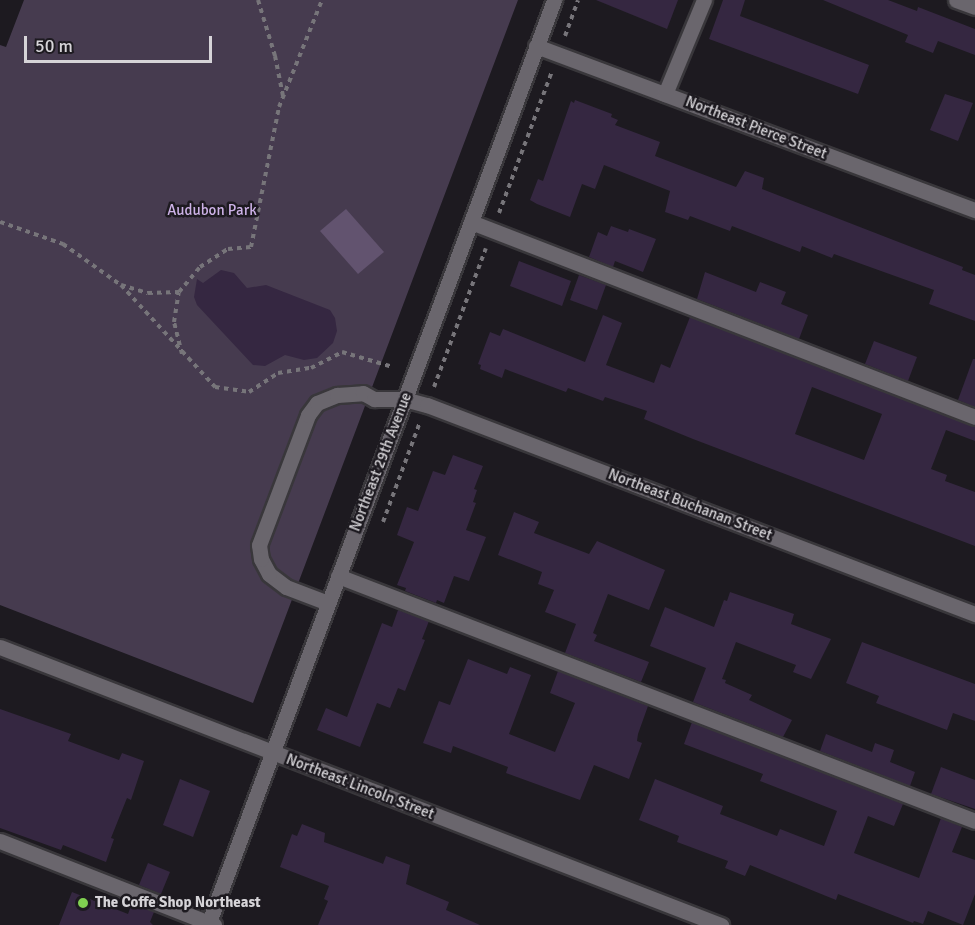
<!DOCTYPE html>
<style>
body{margin:0}
#map{position:relative;width:975px;height:925px;overflow:hidden;background:#1d1a20;font-family:Signika,sans-serif}
div>[style]{position:absolute}
.green>*{inset:0;background:#463b4f}
.water>*{inset:0;background:#62536f}
.building>*{inset:0;background:#352741}
.path>*{height:4px;margin-top:-2px;transform-origin:0;background:repeating-linear-gradient(90deg,#77757a 0 4.5px,transparent 0 9px)}
.roads{filter:drop-shadow(2px 0 #39373b) drop-shadow(-2px 0 #39373b) drop-shadow(0 2px #39373b) drop-shadow(0 -2px #39373b)}
.minor>*{height:15px;margin:-7.5px;padding:0 7.5px;transform-origin:7.5px;border-radius:7.5px;background:#6a666d}
.dots>*{width:16px;height:16px;translate:-50% -50%;box-sizing:border-box;border:3px solid #1d1a20;border-radius:50%}
span{translate:-50% -50%;white-space:nowrap;text-align:center;line-height:1.15;-webkit-text-stroke:5px #1d1a20;paint-order:stroke}
.street-label{font-size:15px;color:#d6d4d8}
.park-label{font-size:15px;color:#cdb2e7}
.poi-label{font-size:15px;color:#d6d4d8;font-weight:700}
.left{translate:0 -50%;text-align:left}
.scale{position:absolute;left:24px;top:36px;width:188px;height:27px;box-sizing:border-box;border:3px solid #d6d4d8;border-top:0;padding-left:8px;font-size:18px;line-height:21px;white-space:nowrap;color:#d6d4d8;-webkit-text-stroke:4px #1d1a20;paint-order:stroke}
</style>
<div id="map">
<div class="green">
<div style="clip-path:polygon(24px 0,518px 0,253px 703px,0 605px,0 45px,6px 47px)"></div>
</div>
<div class="water">
<div style="clip-path:polygon(346px 209px,384px 252px,358px 274px,320px 231px)"></div>
</div>
<div class="building">
<div style="clip-path:polygon(596px 0,678px 0,667px 29px)"></div>
<div style="clip-path:polygon(723px 0,745px 0,740px 16px,869px 65px,858px 94px,709px 39px)"></div>
<div style="clip-path:polygon(823px 0,888px 0,917px 11px,918px 7px,975px 29px,975px 55px,938px 41px,933px 53px,905px 42px,908px 35px)"></div>
<div style="clip-path:polygon(945px 94px,973px 103px,958px 141px,930px 130px)"></div>
<div style="clip-path:polygon(575px 100px,612px 114px,611px 117px,618px 120px,615px 125px,660px 142px,655px 156px,736px 187px,745px 171px,764px 178px,762px 189px,963px 267px,962px 270px,975px 275px,975px 321px,929px 304px,934px 290px,856px 262px,834px 254px,832px 258px,802px 246px,800px 252px,732px 226px,730px 231px,690px 216px,688px 220px,665px 212px,670px 191px,604px 165px,595px 189px,582px 184px,570px 217px,537px 204px,530px 200px,538px 179px,543px 181px,571px 101px,574px 103px)"></div>
<div style="clip-path:polygon(611px 226px,628px 232px,629px 229px,656px 239px,643px 272px,615px 261px,613px 267px,589px 257px,598px 232px,607px 236px)"></div>
<div style="clip-path:polygon(519px 261px,571px 281px,562px 306px,510px 286px)"></div>
<div style="clip-path:polygon(221px 270px,234px 273px,247px 288px,266px 285px,330px 310px,335px 318px,337px 331px,333px 343px,317px 358px,304px 360px,285px 355px,265px 366px,253px 365px,197px 305px,194px 297px,197px 279px,203px 283px)"></div>
<div style="clip-path:polygon(705px 272px,756px 292px,760px 282px,786px 292px,781px 304px,808px 315px,799px 339px,697px 299px)"></div>
<div style="clip-path:polygon(579px 275px,606px 285px,597px 310px,570px 300px)"></div>
<div style="clip-path:polygon(evenodd,603px 315px,622px 323px,606px 365px,654px 383px,661px 364px,670px 368px,690px 317px,975px 427px,975px 441px,946px 430px,931px 469px,947px 475px,945px 481px,975px 492px,975px 546px,693px 439px,644px 419px,647px 411px,605px 397px,603px 401px,568px 388px,566px 392px,505px 369px,502px 378px,480px 369px,481px 365px,478px 364px,490px 332px,500px 336px,503px 329px,585px 362px,603px 315px,812px 387px,882px 414px,864px 460px,795px 434px,812px 387px)"></div>
<div style="clip-path:polygon(874px 341px,917px 357px,908px 381px,865px 364px)"></div>
<div style="clip-path:polygon(973px 359px,975px 359px,975px 407px,958px 400px)"></div>
<div style="clip-path:polygon(453px 455px,483px 466px,474px 489px,477px 490px,473px 502px,476px 503px,466px 530px,486px 537px,469px 581px,454px 576px,444px 603px,437px 600px,436px 603px,405px 591px,406px 588px,397px 585px,414px 542px,397px 535px,407px 507px,418px 511px,433px 471px,445px 475px)"></div>
<div style="clip-path:polygon(514px 512px,539px 522px,534px 533px,589px 554px,597px 541px,665px 570px,649px 610px,608px 594px,593px 633px,597px 635px,594px 641px,649px 662px,641px 682px,565px 653px,576px 624px,545px 612px,554px 590px,538px 584px,542px 572px,498px 555px)"></div>
<div style="clip-path:polygon(730px 592px,794px 614px,791px 624px,831px 639px,811px 679px,793px 672px,796px 665px,736px 642px,722px 679px,726px 680px,725px 683px,752px 695px,749px 700px,792px 720px,783px 737px,693px 702px,706px 668px,650px 646px,665px 607px,714px 627px,724px 600px,727px 601px)"></div>
<div style="clip-path:polygon(398px 610px,429px 621px,422px 639px,425px 640px,405px 691px,398px 688px,390px 708px,377px 703px,360px 747px,317px 730px,326px 708px,347px 717px,382px 623px,392px 627px)"></div>
<div style="clip-path:polygon(862px 642px,975px 684px,975px 721px,953px 713px,947px 730px,876px 703px,879px 696px,846px 683px)"></div>
<div style="clip-path:polygon(468px 659px,507px 674px,510px 667px,531px 675px,509px 734px,555px 752px,575px 703px,550px 693px,558px 671px,648px 706px,638px 734px,637px 741px,642px 743px,629px 779px,594px 765px,580px 800px,506px 773px,508px 767px,453px 746px,451px 753px,423px 743px,439px 701px,450px 705px)"></div>
<div style="clip-path:polygon(0 709px,71px 734px,68px 741px,119px 760px,122px 753px,144px 761px,131px 800px,127px 798px,111px 838px,114px 839px,106px 862px,63px 845px,61px 850px,0 828px)"></div>
<div style="clip-path:polygon(692px 722px,903px 804px,894px 826px,868px 816px,854px 853px,919px 878px,941px 818px,962px 827px,952px 852px,975px 860px,975px 894px,963px 925px,928px 911px,923px 924px,914px 921px,913px 923px,838px 894px,836px 900px,750px 865px,745px 876px,725px 868px,728px 861px,677px 842px,679px 836px,639px 820px,655px 779px,723px 806px,720px 814px,777px 836px,780px 829px,824px 846px,837px 811px,760px 781px,763px 774px,684px 744px)"></div>
<div style="clip-path:polygon(826px 734px,872px 752px,875px 743px,894px 750px,890px 762px,915px 772px,910px 786px,820px 751px)"></div>
<div style="clip-path:polygon(941px 767px,975px 780px,975px 809px,931px 794px)"></div>
<div style="clip-path:polygon(180px 779px,210px 791px,193px 837px,163px 825px)"></div>
<div style="clip-path:polygon(302px 824px,325px 833px,324px 842px,381px 863px,383px 864px,386px 856px,410px 865px,406px 884px,449px 902px,446px 910px,480px 925px,318px 925px,328px 901px,324px 899px,329px 886px,280px 867px,292px 834px,297px 836px)"></div>
<div style="clip-path:polygon(148px 863px,170px 872px,161px 894px,139px 885px)"></div>
<div style="clip-path:polygon(72px 892px,128px 914px,132px 903px,154px 912px,150px 922px,153px 925px,59px 925px)"></div>
</div>
<div class="path">
<div style="left:258px;top:0;width:59px;rotate:73.1deg"></div>
<div style="left:275px;top:56px;width:41px;rotate:78.7deg"></div>
<div style="left:565px;top:36px;width:38px;rotate:-70deg"></div>
<div style="left:499px;top:213px;width:152px;rotate:-69.5deg"></div>
<div style="left:0;top:222px;width:67px;rotate:19.2deg"></div>
<div style="left:63px;top:244px;width:71px;rotate:35.3deg"></div>
<div style="left:121px;top:285px;width:139px;rotate:47.3deg"></div>
<div style="left:215px;top:387px;width:34px;rotate:8deg"></div>
<div style="left:249px;top:392px;width:35px;rotate:-33deg"></div>
<div style="left:278px;top:373px;width:33px;rotate:-9deg"></div>
<div style="left:311px;top:368px;width:35px;rotate:-27deg"></div>
<div style="left:342px;top:352px;width:53px;rotate:16.4deg"></div>
<div style="left:121px;top:285px;width:28px;rotate:17deg"></div>
<div style="left:148px;top:293px;width:31px;rotate:-2deg"></div>
<div style="left:182px;top:354px;width:33px;rotate:-104deg"></div>
<div style="left:174px;top:322px;width:30px;rotate:-81deg"></div>
<div style="left:179px;top:292px;width:33px;rotate:-50deg"></div>
<div style="left:200px;top:267px;width:33px;rotate:-33deg"></div>
<div style="left:228px;top:249px;width:23px;rotate:-5deg"></div>
<div style="left:251px;top:247px;width:143px;rotate:-78.7deg"></div>
<div style="left:279px;top:107px;width:115px;rotate:-68.1deg"></div>
<div style="left:434px;top:387px;width:148px;rotate:-69.5deg"></div>
<div style="left:383px;top:522px;width:107px;rotate:-69.7deg"></div>
</div>
<div class="roads">
<div class="minor">
<div style="left:956px;top:0;width:20px;rotate:20deg"></div>
<div style="left:536px;top:46px;width:469px;rotate:20.5deg"></div>
<div style="left:665px;top:94px;width:102px;rotate:-67.5deg"></div>
<div style="left:471px;top:222px;width:540px;rotate:21.15deg"></div>
<div style="left:338px;top:576px;width:682px;rotate:21.04deg"></div>
<div style="left:328px;top:603px;width:45px;rotate:-159.1deg"></div>
<div style="left:286px;top:587px;width:21px;rotate:-143deg"></div>
<div style="left:269px;top:574px;width:17px;rotate:-118deg"></div>
<div style="left:261px;top:559px;width:14px;rotate:-98deg"></div>
<div style="left:259px;top:545px;width:139px;rotate:-69.3deg"></div>
<div style="left:308px;top:415px;width:15px;rotate:-53deg"></div>
<div style="left:317px;top:403px;width:22px;rotate:-22deg"></div>
<div style="left:337px;top:395px;width:26px;rotate:-4deg"></div>
<div style="left:363px;top:393px;width:13px;rotate:29deg"></div>
<div style="left:374px;top:399px;width:30px"></div>
<div style="left:404px;top:399px;width:24px;rotate:15deg"></div>
<div style="left:427px;top:405px;width:587px;rotate:20.88deg"></div>
<div style="left:0;top:647px;width:773px;rotate:21.09deg"></div>
<div style="left:0;top:841px;width:230px;rotate:21.4deg"></div>
<div style="left:208px;top:925px;width:988px;rotate:-69.49deg"></div>
</div>
</div>
<div class="dots">
<div style="left:83px;top:903px;background:#80d051"></div>
</div>
<div class="street-label">
<span style="left:756px;top:128px;rotate:21deg">Northeast Pierce Street</span>
<span style="left:381px;top:462px;rotate:-69deg">Northeast 29th Avenue</span>
<span style="left:690px;top:505px;rotate:21deg">Northeast Buchanan Street</span>
<span style="left:360px;top:787px;rotate:21deg">Northeast Lincoln Street</span>
</div>
<div class="park-label">
<span style="left:212px;top:211px">Audubon Park</span>
</div>
<div class="poi-label">
<span class="left" style="left:95px;top:903px">The Coffe Shop Northeast</span>
</div>
<div class="scale">50 m</div>
</div>
